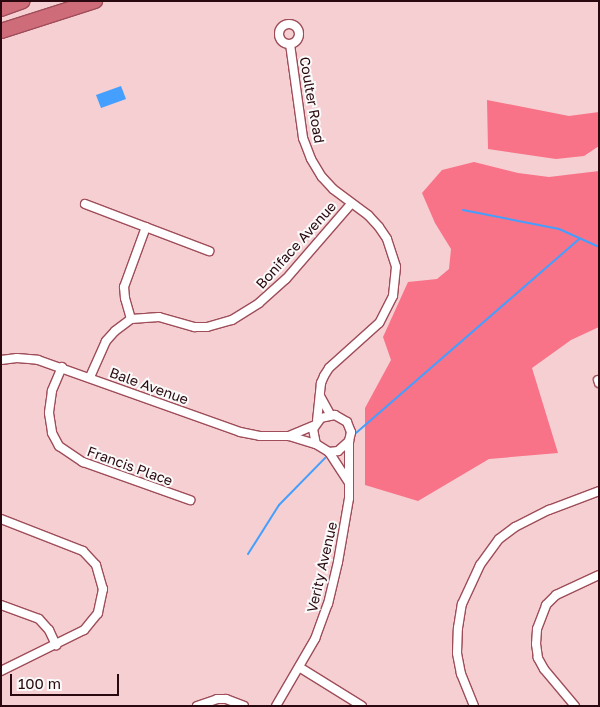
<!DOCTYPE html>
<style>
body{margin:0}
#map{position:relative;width:600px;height:707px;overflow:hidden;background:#f5cfd2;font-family:"Golos Text",sans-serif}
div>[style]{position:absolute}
.forest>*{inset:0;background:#f87288}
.water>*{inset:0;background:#449fff}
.stream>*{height:2px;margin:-1px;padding:0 1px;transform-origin:1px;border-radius:1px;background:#449fff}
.roads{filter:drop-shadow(1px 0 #9e4d59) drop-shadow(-1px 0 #9e4d59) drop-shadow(0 1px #9e4d59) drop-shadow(0 -1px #9e4d59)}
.minor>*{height:8px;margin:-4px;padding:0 4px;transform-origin:4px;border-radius:4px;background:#fff}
.minor>.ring{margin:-4px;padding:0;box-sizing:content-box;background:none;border:8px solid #fff;border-radius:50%}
.motorway>*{height:14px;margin:-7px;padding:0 7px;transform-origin:7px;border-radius:7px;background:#cf6c7a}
span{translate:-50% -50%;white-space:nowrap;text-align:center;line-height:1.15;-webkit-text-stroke:4px #fafafa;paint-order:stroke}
.street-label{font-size:14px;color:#29090f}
.frame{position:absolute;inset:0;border:2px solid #29090f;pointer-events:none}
.scale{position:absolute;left:10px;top:674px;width:109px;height:22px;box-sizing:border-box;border:2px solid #29090f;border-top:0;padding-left:6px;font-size:15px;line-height:18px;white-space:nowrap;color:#29090f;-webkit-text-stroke:4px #fafafa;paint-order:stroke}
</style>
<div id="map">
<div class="forest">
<div style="clip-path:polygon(487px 100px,569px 116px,599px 112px,599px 146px,584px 156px,556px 159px,488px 149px)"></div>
<div style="clip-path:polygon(474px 162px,518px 173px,549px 177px,599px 171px,599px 327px,571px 340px,532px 368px,558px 453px,489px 459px,418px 501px,365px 485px,365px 408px,391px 360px,383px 337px,408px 282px,437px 279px,449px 269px,451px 249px,435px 223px,422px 193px,442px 170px)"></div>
</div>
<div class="water">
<div style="clip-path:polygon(121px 86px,126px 99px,101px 108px,96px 95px)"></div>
</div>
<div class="stream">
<div style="left:463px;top:210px;width:98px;rotate:11.2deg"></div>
<div style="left:559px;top:229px;width:44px;rotate:24.2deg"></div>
<div style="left:356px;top:433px;width:296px;rotate:-41deg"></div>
<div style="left:248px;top:554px;width:58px;rotate:-57.7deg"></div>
<div style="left:279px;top:505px;width:66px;rotate:-45.6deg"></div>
</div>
<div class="roads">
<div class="minor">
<div class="ring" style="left:279px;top:24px;width:12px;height:12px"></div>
<div style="left:290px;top:44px;width:95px;rotate:82.1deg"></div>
<div style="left:303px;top:138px;width:22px;rotate:69deg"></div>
<div style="left:311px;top:159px;width:21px;rotate:59deg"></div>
<div style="left:322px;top:177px;width:16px;rotate:47deg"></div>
<div style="left:333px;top:189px;width:44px;rotate:36.6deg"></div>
<div style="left:368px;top:215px;width:16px;rotate:47deg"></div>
<div style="left:379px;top:227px;width:14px;rotate:56deg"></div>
<div style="left:387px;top:239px;width:29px;rotate:72deg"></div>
<div style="left:396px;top:267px;width:29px;rotate:96deg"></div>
<div style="left:393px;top:296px;width:30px;rotate:117deg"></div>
<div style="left:379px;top:323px;width:67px;rotate:138deg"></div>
<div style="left:329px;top:368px;width:9px;rotate:122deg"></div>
<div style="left:324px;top:376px;width:8px;rotate:113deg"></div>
<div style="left:321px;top:383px;width:38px;rotate:96deg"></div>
<div style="left:85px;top:204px;width:133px;rotate:20.8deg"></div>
<div style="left:131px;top:319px;width:22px;rotate:-106deg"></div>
<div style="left:125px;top:298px;width:11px;rotate:-95deg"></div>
<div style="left:124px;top:287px;width:64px;rotate:-69.9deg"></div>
<div style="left:1px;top:360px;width:16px;rotate:-7deg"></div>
<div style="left:17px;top:358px;width:21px;rotate:5deg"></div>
<div style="left:38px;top:360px;width:214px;rotate:19.6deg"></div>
<div style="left:240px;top:432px;width:20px;rotate:11deg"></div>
<div style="left:260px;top:436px;width:29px"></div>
<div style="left:289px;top:436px;width:28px;rotate:17deg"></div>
<div style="left:316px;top:444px;width:15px;rotate:32deg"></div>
<div style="left:329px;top:452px;width:9px;rotate:-6deg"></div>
<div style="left:338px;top:451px;width:15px;rotate:-42deg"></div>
<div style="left:349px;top:441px;width:9px;rotate:-77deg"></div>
<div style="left:351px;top:432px;width:11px;rotate:-112deg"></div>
<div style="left:347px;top:422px;width:14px;rotate:-150deg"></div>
<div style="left:335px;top:415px;width:14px;rotate:168deg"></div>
<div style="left:321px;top:418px;width:14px;rotate:126deg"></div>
<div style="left:313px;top:429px;width:15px;rotate:79deg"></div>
<div style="left:62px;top:367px;width:26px;rotate:113deg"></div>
<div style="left:52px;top:391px;width:22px;rotate:98deg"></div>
<div style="left:49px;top:413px;width:20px;rotate:81deg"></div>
<div style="left:52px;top:433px;width:15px;rotate:62deg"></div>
<div style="left:59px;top:446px;width:29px;rotate:34deg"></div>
<div style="left:83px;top:462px;width:114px;rotate:19.6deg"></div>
<div style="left:90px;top:377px;width:39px;rotate:-66deg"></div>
<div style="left:106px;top:341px;width:13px;rotate:-48deg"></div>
<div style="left:115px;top:331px;width:20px;rotate:-37deg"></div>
<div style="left:131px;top:319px;width:28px;rotate:-4deg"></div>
<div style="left:159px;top:317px;width:37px;rotate:16deg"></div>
<div style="left:195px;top:327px;width:12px"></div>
<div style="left:207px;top:327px;width:26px;rotate:-16deg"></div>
<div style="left:232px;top:320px;width:32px;rotate:-32deg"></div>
<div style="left:259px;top:303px;width:36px;rotate:-42deg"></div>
<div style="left:286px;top:279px;width:99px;rotate:-49.1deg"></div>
<div style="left:598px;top:380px;width:3px;rotate:72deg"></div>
<div style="left:320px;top:396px;width:21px;rotate:61deg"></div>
<div style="left:289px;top:436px;width:28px;rotate:-23deg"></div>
<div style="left:329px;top:452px;width:35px;rotate:57deg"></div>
<div style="left:1px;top:519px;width:88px;rotate:21.3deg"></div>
<div style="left:83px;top:551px;width:19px;rotate:47deg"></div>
<div style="left:96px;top:565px;width:25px;rotate:74deg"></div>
<div style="left:103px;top:589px;width:25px;rotate:102deg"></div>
<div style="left:98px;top:613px;width:22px;rotate:129deg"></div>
<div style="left:84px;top:630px;width:93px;rotate:153.7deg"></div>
<div style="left:1px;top:605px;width:40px;rotate:20.2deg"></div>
<div style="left:39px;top:619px;width:15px;rotate:48deg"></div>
<div style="left:49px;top:630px;width:17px;rotate:65deg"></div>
<div style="left:299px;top:667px;width:74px;rotate:31.8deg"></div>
<div style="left:197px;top:706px;width:21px;rotate:-19deg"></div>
<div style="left:217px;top:699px;width:9px"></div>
<div style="left:226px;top:699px;width:19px;rotate:21deg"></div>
<div style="left:276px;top:706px;width:78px;rotate:-59.8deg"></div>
<div style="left:315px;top:639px;width:37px;rotate:-70deg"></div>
<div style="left:328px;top:604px;width:43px;rotate:-76.6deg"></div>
<div style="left:338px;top:562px;width:65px;rotate:-80.2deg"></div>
<div style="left:349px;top:498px;width:57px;rotate:-90deg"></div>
<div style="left:474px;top:706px;width:35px;rotate:-112deg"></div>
<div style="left:461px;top:674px;width:21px;rotate:-101deg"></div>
<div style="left:457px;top:653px;width:25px;rotate:-88deg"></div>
<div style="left:458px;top:628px;width:24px;rotate:-81deg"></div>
<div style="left:462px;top:604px;width:43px;rotate:-65.2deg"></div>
<div style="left:480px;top:565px;width:32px;rotate:-54deg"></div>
<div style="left:499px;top:539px;width:20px;rotate:-37deg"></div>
<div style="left:515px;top:527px;width:38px;rotate:-27deg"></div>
<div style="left:549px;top:510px;width:53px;rotate:-20.8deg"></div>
<div style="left:575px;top:706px;width:48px;rotate:-130deg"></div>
<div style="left:544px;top:669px;width:13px;rotate:-119deg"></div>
<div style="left:538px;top:658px;width:14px;rotate:-98deg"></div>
<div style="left:536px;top:644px;width:15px;rotate:-86deg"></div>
<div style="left:537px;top:629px;width:26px;rotate:-69deg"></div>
<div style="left:546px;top:605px;width:14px;rotate:-45deg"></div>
<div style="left:556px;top:595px;width:47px;rotate:-24.9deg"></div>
</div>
<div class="motorway">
<div style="left:1px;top:9px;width:23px;rotate:-20deg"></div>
<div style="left:1px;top:31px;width:99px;rotate:-17.7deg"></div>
</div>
</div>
<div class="street-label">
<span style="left:312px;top:100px;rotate:80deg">Coulter Road</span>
<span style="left:296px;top:245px;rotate:-48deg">Boniface Avenue</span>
<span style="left:149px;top:386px;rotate:20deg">Bale Avenue</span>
<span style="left:130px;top:466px;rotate:20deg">Francis Place</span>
<span style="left:322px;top:567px;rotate:-77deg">Verity Avenue</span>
</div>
<div class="frame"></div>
<div class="scale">100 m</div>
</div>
